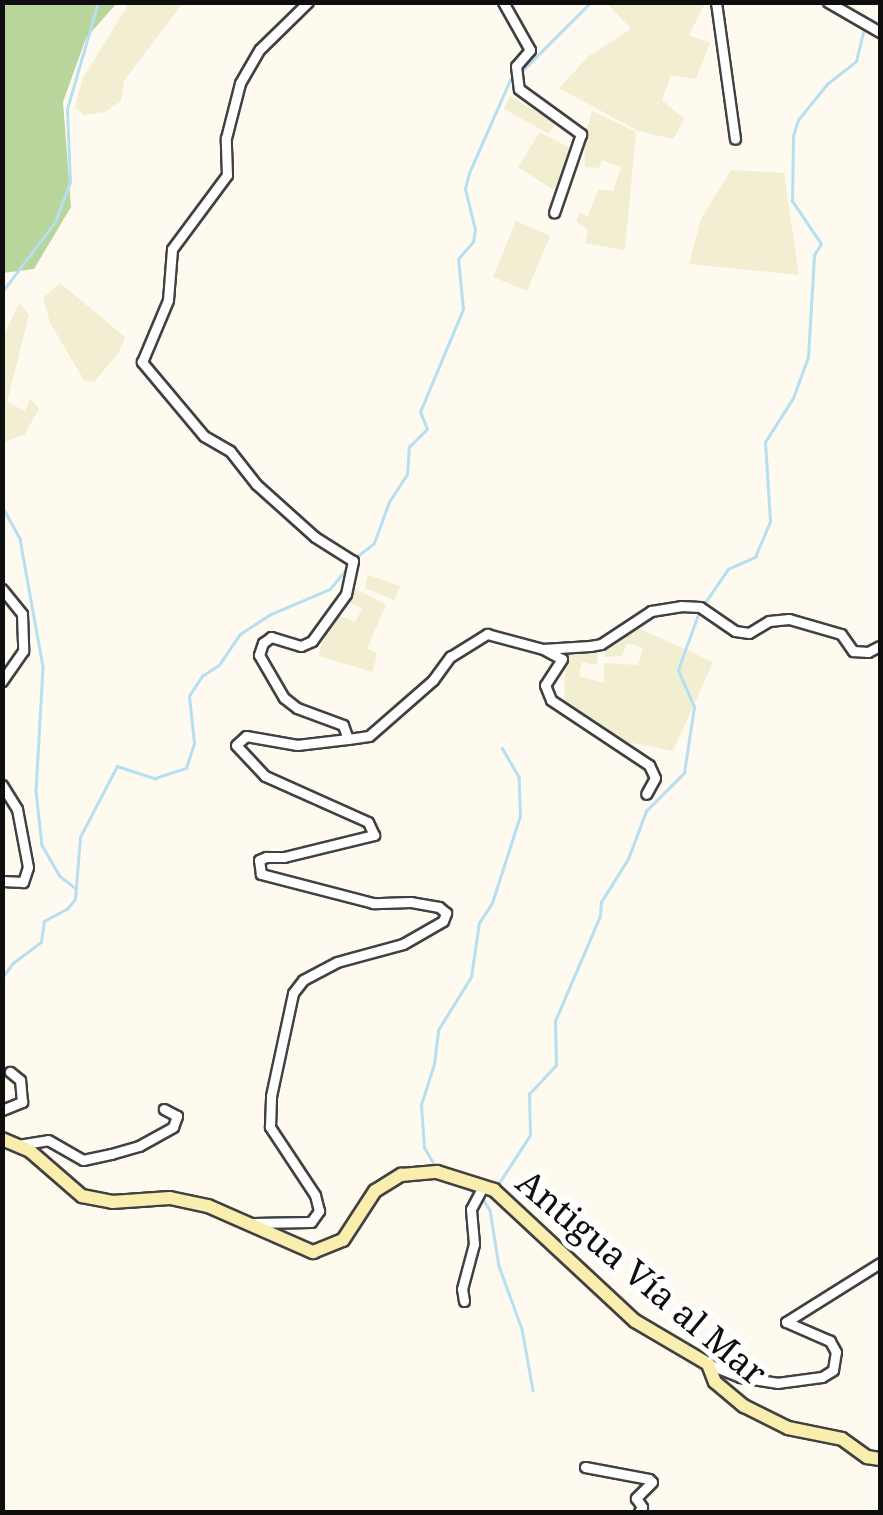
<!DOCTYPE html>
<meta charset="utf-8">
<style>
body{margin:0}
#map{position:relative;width:883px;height:1515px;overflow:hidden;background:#fefaef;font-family:"Noto Serif",serif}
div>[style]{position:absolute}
.farmland>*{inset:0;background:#f2eed1}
.forest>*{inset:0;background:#b8d69b}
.stream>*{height:2.5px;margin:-1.25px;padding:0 1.25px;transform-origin:1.25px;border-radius:1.25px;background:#b7dff2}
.roads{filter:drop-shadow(2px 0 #414141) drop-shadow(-2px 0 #414141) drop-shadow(0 2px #414141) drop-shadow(0 -2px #414141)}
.street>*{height:9px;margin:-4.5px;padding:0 4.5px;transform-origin:4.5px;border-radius:4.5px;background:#fff}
.secondary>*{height:12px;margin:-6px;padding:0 6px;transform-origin:6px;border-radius:6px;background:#faeeaf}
span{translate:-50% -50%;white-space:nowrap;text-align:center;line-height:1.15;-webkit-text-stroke:10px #fff;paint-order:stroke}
.street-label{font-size:35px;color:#0e0e0e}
.frame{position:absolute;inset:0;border:5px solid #0e0e0e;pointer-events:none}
</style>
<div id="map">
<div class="farmland">
<div style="clip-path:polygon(129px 3px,183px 3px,124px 81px,121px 101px,105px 112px,84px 115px,75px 108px,82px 80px)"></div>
<div style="clip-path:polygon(607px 3px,705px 3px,689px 35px,710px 43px,696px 79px,671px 75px,662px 100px,684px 119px,673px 139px,638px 131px,559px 88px,589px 56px,631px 29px)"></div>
<div style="clip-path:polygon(510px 96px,556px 123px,549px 134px,504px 109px)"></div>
<div style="clip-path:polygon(592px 111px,636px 132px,625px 250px,585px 243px,588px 230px,576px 222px,580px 213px,588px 216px,598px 189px,613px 191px,621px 167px,602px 160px,599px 168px,585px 167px,584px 141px)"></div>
<div style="clip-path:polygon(540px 132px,574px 150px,559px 185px,552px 189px,518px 167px)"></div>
<div style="clip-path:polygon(731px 170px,784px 173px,799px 275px,689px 264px,701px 219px)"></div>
<div style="clip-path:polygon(516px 221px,550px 236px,527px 291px,493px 277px)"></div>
<div style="clip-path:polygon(60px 283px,125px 337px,119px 352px,94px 382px,84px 380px,50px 323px,43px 298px)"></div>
<div style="clip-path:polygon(19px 303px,29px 315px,7px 402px,25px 411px,30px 399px,39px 408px,25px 434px,3px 443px,3px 337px)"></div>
<div style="clip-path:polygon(368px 575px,400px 586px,394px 600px,365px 588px)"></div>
<div style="clip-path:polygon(354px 588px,386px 605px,367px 649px,377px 653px,373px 672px,318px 656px,328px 628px,338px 615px,355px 622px,362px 609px,345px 600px)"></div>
<div style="clip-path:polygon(634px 626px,713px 662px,673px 751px,617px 740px,564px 706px,566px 649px,598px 648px,597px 665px,582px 662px,579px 676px,604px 683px,604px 663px,638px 665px,643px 648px,627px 643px,622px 656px,605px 657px,605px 645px)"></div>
</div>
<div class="forest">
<div style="clip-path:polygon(2px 3px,117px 3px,86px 38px,63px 102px,71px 207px,34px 269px,3px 273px)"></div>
</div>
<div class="stream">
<div style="left:522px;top:71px;width:98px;rotate:-45deg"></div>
<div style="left:2px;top:292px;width:88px;rotate:-52.9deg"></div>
<div style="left:55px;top:222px;width:43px;rotate:-69.4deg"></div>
<div style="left:70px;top:182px;width:73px;rotate:-92.4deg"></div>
<div style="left:67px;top:109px;width:111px;rotate:-73.8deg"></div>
<div style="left:2px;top:506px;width:38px;rotate:61deg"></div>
<div style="left:20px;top:539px;width:130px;rotate:79.8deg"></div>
<div style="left:43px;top:667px;width:124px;rotate:93.2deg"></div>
<div style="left:36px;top:791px;width:54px;rotate:83.7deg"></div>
<div style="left:42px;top:845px;width:36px;rotate:60deg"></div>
<div style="left:60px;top:876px;width:18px;rotate:38deg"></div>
<div style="left:355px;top:558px;width:24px;rotate:-38deg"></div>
<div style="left:374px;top:543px;width:44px;rotate:-69.9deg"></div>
<div style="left:389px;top:502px;width:33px;rotate:-57deg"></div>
<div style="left:407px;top:474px;width:27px;rotate:-86deg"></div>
<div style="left:409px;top:447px;width:25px;rotate:-45deg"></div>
<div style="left:427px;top:429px;width:18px;rotate:-112deg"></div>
<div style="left:420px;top:412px;width:112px;rotate:-67.3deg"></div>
<div style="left:463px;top:309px;width:50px;rotate:-95.7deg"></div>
<div style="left:458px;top:259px;width:23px;rotate:-49deg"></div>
<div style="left:473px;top:242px;width:12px;rotate:-81deg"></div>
<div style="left:475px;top:230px;width:42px;rotate:-103.7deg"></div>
<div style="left:465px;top:189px;width:16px;rotate:-76deg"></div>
<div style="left:469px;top:173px;width:102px;rotate:-66.2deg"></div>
<div style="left:704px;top:604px;width:42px;rotate:-55.6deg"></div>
<div style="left:728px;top:569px;width:30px;rotate:-24deg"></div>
<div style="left:755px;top:557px;width:39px;rotate:-67deg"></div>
<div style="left:770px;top:521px;width:79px;rotate:-93.6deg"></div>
<div style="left:765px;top:442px;width:52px;rotate:-57.5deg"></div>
<div style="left:793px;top:398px;width:44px;rotate:-69.9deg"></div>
<div style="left:808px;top:357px;width:102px;rotate:-86.6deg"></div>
<div style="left:814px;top:255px;width:13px;rotate:-58deg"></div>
<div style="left:821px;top:244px;width:52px;rotate:-124deg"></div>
<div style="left:792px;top:201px;width:65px;rotate:-89.1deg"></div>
<div style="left:793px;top:136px;width:17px;rotate:-73deg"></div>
<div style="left:798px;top:120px;width:46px;rotate:-51.1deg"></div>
<div style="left:827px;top:84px;width:37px;rotate:-38deg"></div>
<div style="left:856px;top:61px;width:30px;rotate:-76deg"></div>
<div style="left:2px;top:978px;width:19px;rotate:-54deg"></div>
<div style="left:13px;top:963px;width:35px;rotate:-37deg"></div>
<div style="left:41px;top:942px;width:21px;rotate:-82deg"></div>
<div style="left:44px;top:921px;width:26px;rotate:-28deg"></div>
<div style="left:67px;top:909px;width:13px;rotate:-51deg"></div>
<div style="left:75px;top:899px;width:62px;rotate:-85.4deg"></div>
<div style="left:80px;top:837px;width:80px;rotate:-62.5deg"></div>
<div style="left:117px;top:766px;width:40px;rotate:18deg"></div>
<div style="left:155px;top:778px;width:33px;rotate:-18deg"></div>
<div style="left:186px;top:768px;width:26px;rotate:-72deg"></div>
<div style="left:194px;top:743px;width:47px;rotate:-96.1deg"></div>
<div style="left:189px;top:696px;width:24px;rotate:-57deg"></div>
<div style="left:202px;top:676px;width:20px;rotate:-33deg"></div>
<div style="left:219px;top:665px;width:37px;rotate:-56deg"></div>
<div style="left:240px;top:634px;width:35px;rotate:-33deg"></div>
<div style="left:269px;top:615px;width:66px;rotate:-23.1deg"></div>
<div style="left:330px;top:589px;width:27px;rotate:-51deg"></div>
<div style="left:434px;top:1165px;width:20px;rotate:-120deg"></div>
<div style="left:424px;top:1148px;width:43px;rotate:-94deg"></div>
<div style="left:421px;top:1105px;width:43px;rotate:-72.4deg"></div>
<div style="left:434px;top:1064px;width:34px;rotate:-83deg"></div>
<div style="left:438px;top:1030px;width:62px;rotate:-58.1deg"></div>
<div style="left:471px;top:977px;width:55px;rotate:-81.6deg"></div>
<div style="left:479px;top:923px;width:24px;rotate:-57deg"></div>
<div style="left:492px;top:903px;width:91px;rotate:-72.2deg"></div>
<div style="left:520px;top:816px;width:38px;rotate:-92deg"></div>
<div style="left:519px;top:778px;width:34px;rotate:-120deg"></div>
<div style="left:499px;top:1183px;width:57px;rotate:-57.1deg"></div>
<div style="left:530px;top:1135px;width:41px;rotate:-91.4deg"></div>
<div style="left:529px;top:1094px;width:40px;rotate:-47deg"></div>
<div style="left:556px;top:1065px;width:44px;rotate:-91.3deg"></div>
<div style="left:555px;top:1021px;width:114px;rotate:-66.8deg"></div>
<div style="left:600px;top:916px;width:14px;rotate:-86deg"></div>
<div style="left:601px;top:902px;width:51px;rotate:-57.9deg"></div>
<div style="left:628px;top:859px;width:51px;rotate:-69.4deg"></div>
<div style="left:646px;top:811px;width:54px;rotate:-45deg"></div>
<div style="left:684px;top:773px;width:67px;rotate:-81.4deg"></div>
<div style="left:694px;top:707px;width:40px;rotate:-113.4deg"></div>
<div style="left:678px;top:670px;width:62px;rotate:-70.1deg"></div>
<div style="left:462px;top:1186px;width:15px;rotate:28deg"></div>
<div style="left:483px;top:1199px;width:13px;rotate:58deg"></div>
<div style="left:490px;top:1210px;width:57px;rotate:80.9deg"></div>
<div style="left:499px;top:1266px;width:67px;rotate:69.9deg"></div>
<div style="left:522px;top:1329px;width:62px;rotate:79.8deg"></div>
</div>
<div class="roads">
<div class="street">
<div style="left:503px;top:2px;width:55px;rotate:60.6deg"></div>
<div style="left:530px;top:50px;width:21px;rotate:131deg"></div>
<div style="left:516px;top:66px;width:23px;rotate:83deg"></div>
<div style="left:519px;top:89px;width:77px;rotate:36deg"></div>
<div style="left:581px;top:134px;width:83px;rotate:108.9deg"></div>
<div style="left:716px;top:2px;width:138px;rotate:82.1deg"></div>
<div style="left:828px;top:2px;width:60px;rotate:30deg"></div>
<div style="left:2px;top:589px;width:32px;rotate:51deg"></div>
<div style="left:22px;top:614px;width:37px;rotate:88deg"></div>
<div style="left:23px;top:651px;width:37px;rotate:125deg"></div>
<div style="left:545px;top:650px;width:19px;rotate:28deg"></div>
<div style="left:562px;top:659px;width:31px;rotate:123deg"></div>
<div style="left:545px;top:685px;width:16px;rotate:68deg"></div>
<div style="left:551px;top:700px;width:118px;rotate:33.6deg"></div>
<div style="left:649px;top:765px;width:14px;rotate:65deg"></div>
<div style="left:655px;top:778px;width:18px;rotate:119deg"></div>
<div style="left:348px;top:739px;width:21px;rotate:-8deg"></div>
<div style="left:369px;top:736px;width:85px;rotate:-41.2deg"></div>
<div style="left:433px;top:680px;width:29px;rotate:-54deg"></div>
<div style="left:450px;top:657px;width:44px;rotate:-31.9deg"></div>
<div style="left:487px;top:634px;width:58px;rotate:15deg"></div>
<div style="left:543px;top:649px;width:47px;rotate:-3.7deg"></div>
<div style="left:590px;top:646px;width:11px;rotate:-10deg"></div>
<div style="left:601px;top:644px;width:60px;rotate:-33.4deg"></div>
<div style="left:651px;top:611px;width:30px;rotate:-9deg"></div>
<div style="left:681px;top:606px;width:19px;rotate:3deg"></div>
<div style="left:700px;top:607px;width:42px;rotate:34.4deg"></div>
<div style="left:735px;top:631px;width:14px;rotate:8deg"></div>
<div style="left:749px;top:633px;width:23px;rotate:-31deg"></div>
<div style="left:769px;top:621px;width:20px;rotate:-6deg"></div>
<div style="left:789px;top:619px;width:54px;rotate:16.1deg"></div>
<div style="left:841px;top:634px;width:21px;rotate:55deg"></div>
<div style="left:853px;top:651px;width:15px;rotate:4deg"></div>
<div style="left:868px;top:652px;width:13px;rotate:-27deg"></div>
<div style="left:2px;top:785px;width:28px;rotate:58deg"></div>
<div style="left:17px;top:809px;width:59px;rotate:79.3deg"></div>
<div style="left:28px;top:867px;width:16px;rotate:108deg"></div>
<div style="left:23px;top:882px;width:21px;rotate:-177deg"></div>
<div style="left:2px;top:1110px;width:22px;rotate:-22deg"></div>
<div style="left:22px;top:1102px;width:22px;rotate:-95deg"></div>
<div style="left:20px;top:1080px;width:13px;rotate:-141deg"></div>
<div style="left:18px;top:1145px;width:30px;rotate:-9deg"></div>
<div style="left:48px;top:1140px;width:40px;rotate:29.7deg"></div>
<div style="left:83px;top:1160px;width:29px;rotate:-12deg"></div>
<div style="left:111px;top:1154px;width:29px;rotate:-16deg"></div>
<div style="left:139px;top:1146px;width:39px;rotate:-29deg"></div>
<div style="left:173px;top:1127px;width:12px;rotate:-70deg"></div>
<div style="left:177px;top:1116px;width:15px;rotate:-152deg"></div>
<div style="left:253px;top:1223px;width:58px;rotate:-1deg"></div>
<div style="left:311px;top:1222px;width:14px;rotate:-54deg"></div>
<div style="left:319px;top:1211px;width:16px;rotate:-104deg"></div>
<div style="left:315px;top:1195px;width:82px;rotate:-123.5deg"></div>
<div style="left:270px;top:1127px;width:31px;rotate:-88deg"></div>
<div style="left:271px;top:1096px;width:105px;rotate:-77.9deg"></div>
<div style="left:293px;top:993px;width:16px;rotate:-52deg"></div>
<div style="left:303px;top:980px;width:38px;rotate:-28deg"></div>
<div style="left:337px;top:962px;width:68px;rotate:-15.3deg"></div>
<div style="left:403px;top:944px;width:46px;rotate:-29.9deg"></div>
<div style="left:443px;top:921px;width:9px;rotate:-69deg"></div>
<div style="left:446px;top:913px;width:9px;rotate:-139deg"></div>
<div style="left:439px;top:907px;width:28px;rotate:-170deg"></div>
<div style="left:411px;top:902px;width:38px;rotate:178deg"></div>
<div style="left:373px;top:903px;width:116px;rotate:-165.5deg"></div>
<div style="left:261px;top:874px;width:14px;rotate:-98deg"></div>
<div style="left:259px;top:860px;width:8px;rotate:-23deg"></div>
<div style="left:266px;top:857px;width:18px"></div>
<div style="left:284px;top:857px;width:93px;rotate:-13.7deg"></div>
<div style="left:374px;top:835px;width:14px;rotate:-115deg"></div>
<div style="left:368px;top:822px;width:113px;rotate:-155.9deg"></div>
<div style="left:265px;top:776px;width:42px;rotate:-133.1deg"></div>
<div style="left:236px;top:745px;width:13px;rotate:-42deg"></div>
<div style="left:246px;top:736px;width:52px;rotate:10deg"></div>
<div style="left:297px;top:745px;width:51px;rotate:-6.7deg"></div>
<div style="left:348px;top:739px;width:15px;rotate:-110deg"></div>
<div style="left:343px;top:725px;width:49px;rotate:-159.7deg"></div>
<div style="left:297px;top:708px;width:16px;rotate:-142deg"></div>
<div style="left:284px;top:698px;width:50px;rotate:-120.2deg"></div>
<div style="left:259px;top:655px;width:13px;rotate:-72deg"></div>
<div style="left:263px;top:643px;width:10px;rotate:-37deg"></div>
<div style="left:271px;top:637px;width:31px;rotate:17deg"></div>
<div style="left:301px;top:646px;width:12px;rotate:-24deg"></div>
<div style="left:312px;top:641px;width:58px;rotate:-54.1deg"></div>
<div style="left:346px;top:594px;width:34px;rotate:-78deg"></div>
<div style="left:353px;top:561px;width:45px;rotate:-147.7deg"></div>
<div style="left:315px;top:537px;width:79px;rotate:-138.1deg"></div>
<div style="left:256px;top:484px;width:42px;rotate:-128.2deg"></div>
<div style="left:230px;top:451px;width:30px;rotate:-150deg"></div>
<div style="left:204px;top:436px;width:97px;rotate:-130deg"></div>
<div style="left:142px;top:362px;width:67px;rotate:-67.2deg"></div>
<div style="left:168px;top:300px;width:51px;rotate:-85.5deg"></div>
<div style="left:172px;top:249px;width:92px;rotate:-53.4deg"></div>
<div style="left:227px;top:175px;width:37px;rotate:-92deg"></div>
<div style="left:226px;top:138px;width:57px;rotate:-75.7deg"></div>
<div style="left:240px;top:83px;width:39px;rotate:-60deg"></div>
<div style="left:260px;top:49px;width:67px;rotate:-44.4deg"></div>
<div style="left:464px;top:1301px;width:12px;rotate:-99deg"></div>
<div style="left:462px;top:1289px;width:47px;rotate:-75.1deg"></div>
<div style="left:474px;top:1244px;width:35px;rotate:-95deg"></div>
<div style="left:471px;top:1209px;width:26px;rotate:-62deg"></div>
<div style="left:708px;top:1364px;width:35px;rotate:22deg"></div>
<div style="left:740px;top:1377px;width:37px;rotate:9deg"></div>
<div style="left:777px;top:1383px;width:45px;rotate:-7.6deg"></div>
<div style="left:822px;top:1377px;width:13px;rotate:-32deg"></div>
<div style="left:833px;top:1370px;width:18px;rotate:-81deg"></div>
<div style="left:836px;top:1352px;width:13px;rotate:-119deg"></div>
<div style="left:830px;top:1341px;width:48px;rotate:-156.6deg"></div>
<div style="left:786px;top:1322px;width:111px;rotate:-32.1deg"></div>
<div style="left:585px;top:1467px;width:65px;rotate:10.6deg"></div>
<div style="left:649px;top:1479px;width:4px;rotate:45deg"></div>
<div style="left:652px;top:1482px;width:23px;rotate:135deg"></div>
<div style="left:636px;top:1498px;width:11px;rotate:56deg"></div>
<div style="left:642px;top:1507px;width:6px;rotate:121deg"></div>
</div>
<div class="secondary">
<div style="left:2px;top:1139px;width:30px;rotate:23deg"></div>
<div style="left:30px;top:1151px;width:69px;rotate:40.9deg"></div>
<div style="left:82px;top:1196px;width:31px;rotate:11deg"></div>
<div style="left:112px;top:1202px;width:58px;rotate:-3.9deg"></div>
<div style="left:170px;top:1198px;width:39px;rotate:12deg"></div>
<div style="left:208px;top:1206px;width:115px;rotate:23.7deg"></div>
<div style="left:313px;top:1252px;width:32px;rotate:-22deg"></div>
<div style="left:343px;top:1240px;width:59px;rotate:-56.9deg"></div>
<div style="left:375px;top:1191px;width:31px;rotate:-32deg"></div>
<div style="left:401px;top:1175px;width:36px;rotate:-5deg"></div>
<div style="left:437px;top:1172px;width:60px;rotate:17.5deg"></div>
<div style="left:494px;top:1190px;width:192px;rotate:42.9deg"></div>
<div style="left:635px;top:1321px;width:85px;rotate:30.5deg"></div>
<div style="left:708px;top:1364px;width:19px;rotate:69deg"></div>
<div style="left:715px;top:1382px;width:38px;rotate:40deg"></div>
<div style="left:744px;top:1406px;width:49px;rotate:26.6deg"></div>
<div style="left:788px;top:1428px;width:55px;rotate:11.5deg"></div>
<div style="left:842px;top:1439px;width:31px;rotate:36deg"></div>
<div style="left:867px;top:1457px;width:13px;rotate:9deg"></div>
</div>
</div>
<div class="street-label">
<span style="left:642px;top:1277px;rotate:40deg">Antigua Vía al Mar</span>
</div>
<div class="frame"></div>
</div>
